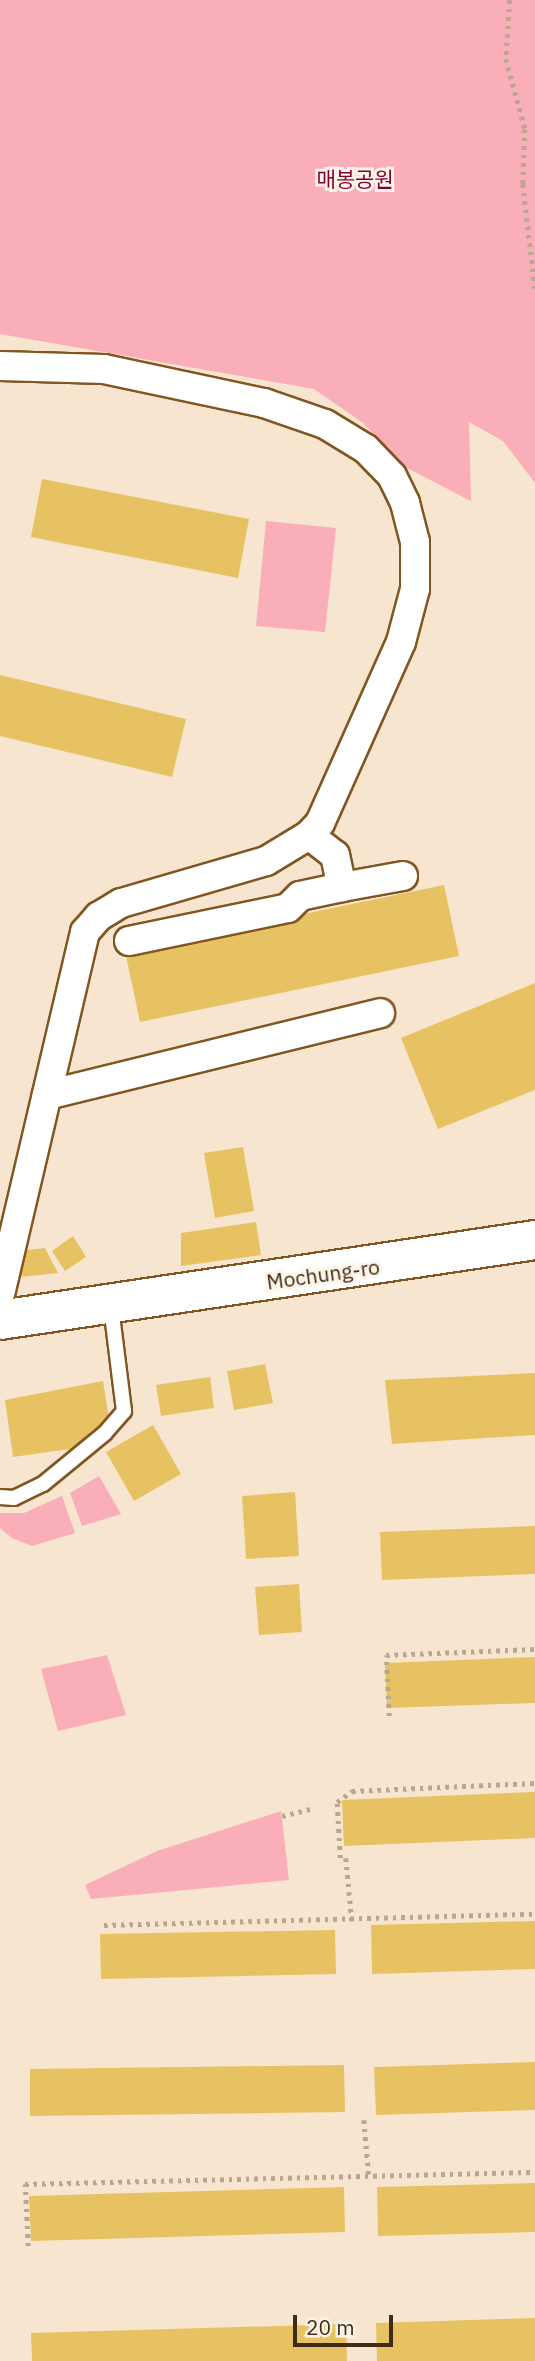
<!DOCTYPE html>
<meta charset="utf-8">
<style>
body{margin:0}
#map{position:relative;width:535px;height:2361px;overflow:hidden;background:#f8e5d0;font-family:"IBM Plex Sans","Noto Sans KR",sans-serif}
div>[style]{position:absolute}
.green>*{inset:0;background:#f9aeba}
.building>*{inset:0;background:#e7c262}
.path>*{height:4.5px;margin-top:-2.25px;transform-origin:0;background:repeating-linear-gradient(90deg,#baa792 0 3.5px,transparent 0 8.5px)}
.roads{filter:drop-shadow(2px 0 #815622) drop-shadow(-2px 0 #815622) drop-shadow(0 2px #815622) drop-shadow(0 -2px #815622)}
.service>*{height:14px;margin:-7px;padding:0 7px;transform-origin:7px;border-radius:7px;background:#fff}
.minor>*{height:28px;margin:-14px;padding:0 14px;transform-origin:14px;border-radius:14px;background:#fff}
.secondary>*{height:38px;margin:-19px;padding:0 19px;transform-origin:19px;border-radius:19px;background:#fff}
span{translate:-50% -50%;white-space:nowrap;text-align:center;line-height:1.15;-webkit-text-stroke:6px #fef4e9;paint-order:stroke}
.park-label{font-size:21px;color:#7e0032}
.street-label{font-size:21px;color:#3f2c17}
.scale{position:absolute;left:293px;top:2315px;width:100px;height:32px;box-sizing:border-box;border:4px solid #3f2c17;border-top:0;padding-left:9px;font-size:21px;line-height:24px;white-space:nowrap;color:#3f2c17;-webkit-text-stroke:5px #fef4e9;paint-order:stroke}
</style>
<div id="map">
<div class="green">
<div style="clip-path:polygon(0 0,535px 0,535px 483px,503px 441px,469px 422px,471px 501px,405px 467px,363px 423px,314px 389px,0 334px)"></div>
<div style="clip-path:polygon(266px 521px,336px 528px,325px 632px,256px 626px)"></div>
<div style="clip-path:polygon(99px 1476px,121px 1514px,82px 1526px,70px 1493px)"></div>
<div style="clip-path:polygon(62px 1496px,75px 1533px,32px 1546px,12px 1538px,0 1528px,0 1513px,24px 1513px)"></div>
<div style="clip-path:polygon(107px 1655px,126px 1715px,58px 1731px,41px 1669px)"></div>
<div style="clip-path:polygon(281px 1811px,289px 1880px,91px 1899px,85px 1885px,157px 1851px)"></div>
</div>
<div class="building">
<div style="clip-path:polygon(42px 479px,249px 519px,238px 578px,31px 537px)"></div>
<div style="clip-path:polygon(0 675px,186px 719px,172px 777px,0 736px)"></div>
<div style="clip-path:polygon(444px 885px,459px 956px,140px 1022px,125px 951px)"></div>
<div style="clip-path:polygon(535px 983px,535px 1090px,438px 1129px,401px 1038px)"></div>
<div style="clip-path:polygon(243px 1147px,254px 1211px,215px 1218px,204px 1153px)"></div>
<div style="clip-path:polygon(256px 1222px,261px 1255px,181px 1266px,181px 1233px)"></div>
<div style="clip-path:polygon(73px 1236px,86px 1257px,65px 1271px,52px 1251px)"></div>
<div style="clip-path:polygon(45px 1248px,58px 1273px,21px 1277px,11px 1267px,20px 1251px)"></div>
<div style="clip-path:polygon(265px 1364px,273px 1403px,234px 1410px,227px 1371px)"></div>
<div style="clip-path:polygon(535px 1373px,535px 1435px,392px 1444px,385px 1380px)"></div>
<div style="clip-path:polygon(210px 1377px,214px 1408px,161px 1416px,156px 1385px)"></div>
<div style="clip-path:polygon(103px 1381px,109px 1419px,77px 1448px,13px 1457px,5px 1400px)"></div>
<div style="clip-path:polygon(153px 1425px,181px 1474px,134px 1501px,106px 1452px)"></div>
<div style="clip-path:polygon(295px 1492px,299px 1556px,246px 1559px,242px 1496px)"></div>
<div style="clip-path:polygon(535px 1526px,535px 1574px,382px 1580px,380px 1532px)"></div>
<div style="clip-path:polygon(299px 1584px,302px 1632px,259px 1635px,255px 1587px)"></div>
<div style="clip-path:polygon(535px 1657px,535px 1703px,387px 1708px,385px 1663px)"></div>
<div style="clip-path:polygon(535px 1792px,535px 1838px,344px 1846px,342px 1800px)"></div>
<div style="clip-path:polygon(535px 1921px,535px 1969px,372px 1974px,371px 1925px)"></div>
<div style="clip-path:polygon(335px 1930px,336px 1974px,101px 1979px,100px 1934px)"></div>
<div style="clip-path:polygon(535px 2062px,535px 2110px,376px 2115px,374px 2067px)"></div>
<div style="clip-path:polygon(344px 2065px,345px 2112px,30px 2116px,30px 2069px)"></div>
<div style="clip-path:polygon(535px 2183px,535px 2232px,378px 2236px,377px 2187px)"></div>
<div style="clip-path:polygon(344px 2187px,345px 2232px,31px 2241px,29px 2196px)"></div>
<div style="clip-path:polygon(535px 2318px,535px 2361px,377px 2361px,376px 2323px)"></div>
<div style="clip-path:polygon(346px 2324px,347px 2361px,32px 2361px,31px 2333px)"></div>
</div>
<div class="path">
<div style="left:510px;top:0;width:59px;rotate:93.9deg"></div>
<div style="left:506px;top:59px;width:73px;rotate:74.8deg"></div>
<div style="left:525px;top:129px;width:55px;rotate:92.1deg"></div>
<div style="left:523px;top:184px;width:105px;rotate:83.4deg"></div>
<div style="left:389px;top:1716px;width:61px;rotate:-92.8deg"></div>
<div style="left:386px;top:1655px;width:149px;rotate:-2.3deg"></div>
<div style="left:282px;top:1816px;width:29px;rotate:-14deg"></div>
<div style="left:340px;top:1858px;width:56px;rotate:-93.1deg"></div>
<div style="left:337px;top:1802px;width:19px;rotate:-36deg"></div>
<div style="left:352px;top:1791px;width:183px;rotate:-2.5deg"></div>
<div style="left:346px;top:1858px;width:63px;rotate:84.6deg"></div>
<div style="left:104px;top:1925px;width:431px;rotate:-1.5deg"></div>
<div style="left:364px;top:2120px;width:56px;rotate:84.9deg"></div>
<div style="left:28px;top:2246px;width:62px;rotate:-92.8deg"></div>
<div style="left:25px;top:2184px;width:510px;rotate:-1.35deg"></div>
</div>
<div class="roads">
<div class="service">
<div style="left:0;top:1497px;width:14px;rotate:4deg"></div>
<div style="left:14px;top:1498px;width:32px;rotate:-26deg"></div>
<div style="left:43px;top:1484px;width:80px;rotate:-39.4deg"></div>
<div style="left:105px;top:1433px;width:29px;rotate:-49deg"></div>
<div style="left:124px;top:1411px;width:106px;rotate:-97.1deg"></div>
</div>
<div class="minor">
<div style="left:0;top:366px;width:104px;rotate:1.7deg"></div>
<div style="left:104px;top:369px;width:164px;rotate:12deg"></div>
<div style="left:264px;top:403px;width:65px;rotate:19deg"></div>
<div style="left:325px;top:424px;width:48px;rotate:31.4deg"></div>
<div style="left:366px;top:449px;width:37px;rotate:46deg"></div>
<div style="left:392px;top:476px;width:30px;rotate:64deg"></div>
<div style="left:405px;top:503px;width:40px;rotate:75.6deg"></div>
<div style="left:415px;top:542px;width:47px;rotate:90deg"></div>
<div style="left:415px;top:589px;width:55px;rotate:104.8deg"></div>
<div style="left:401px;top:642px;width:198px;rotate:114.1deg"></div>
<div style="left:320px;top:823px;width:16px;rotate:133deg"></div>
<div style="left:309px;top:835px;width:50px;rotate:148.8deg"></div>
<div style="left:266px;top:861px;width:151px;rotate:163.8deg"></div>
<div style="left:121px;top:903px;width:26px;rotate:149deg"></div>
<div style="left:99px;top:916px;width:21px;rotate:131deg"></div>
<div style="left:85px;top:932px;width:371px;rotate:103.2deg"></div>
<div style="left:309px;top:835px;width:33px;rotate:38deg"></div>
<div style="left:335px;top:855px;width:33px;rotate:78deg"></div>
<div style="left:342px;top:887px;width:62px;rotate:-10.2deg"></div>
<div style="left:129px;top:941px;width:162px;rotate:-11.7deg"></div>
<div style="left:288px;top:908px;width:17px;rotate:-45deg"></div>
<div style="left:300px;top:896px;width:43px;rotate:-12.1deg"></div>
<div style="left:47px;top:1095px;width:343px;rotate:-13.8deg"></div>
</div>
<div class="secondary">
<div style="left:0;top:1320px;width:541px;rotate:-8.5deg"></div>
</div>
</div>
<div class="park-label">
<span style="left:355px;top:179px">매봉공원</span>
</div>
<div class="street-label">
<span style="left:323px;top:1274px;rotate:-8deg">Mochung-ro</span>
</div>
<div class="scale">20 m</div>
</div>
